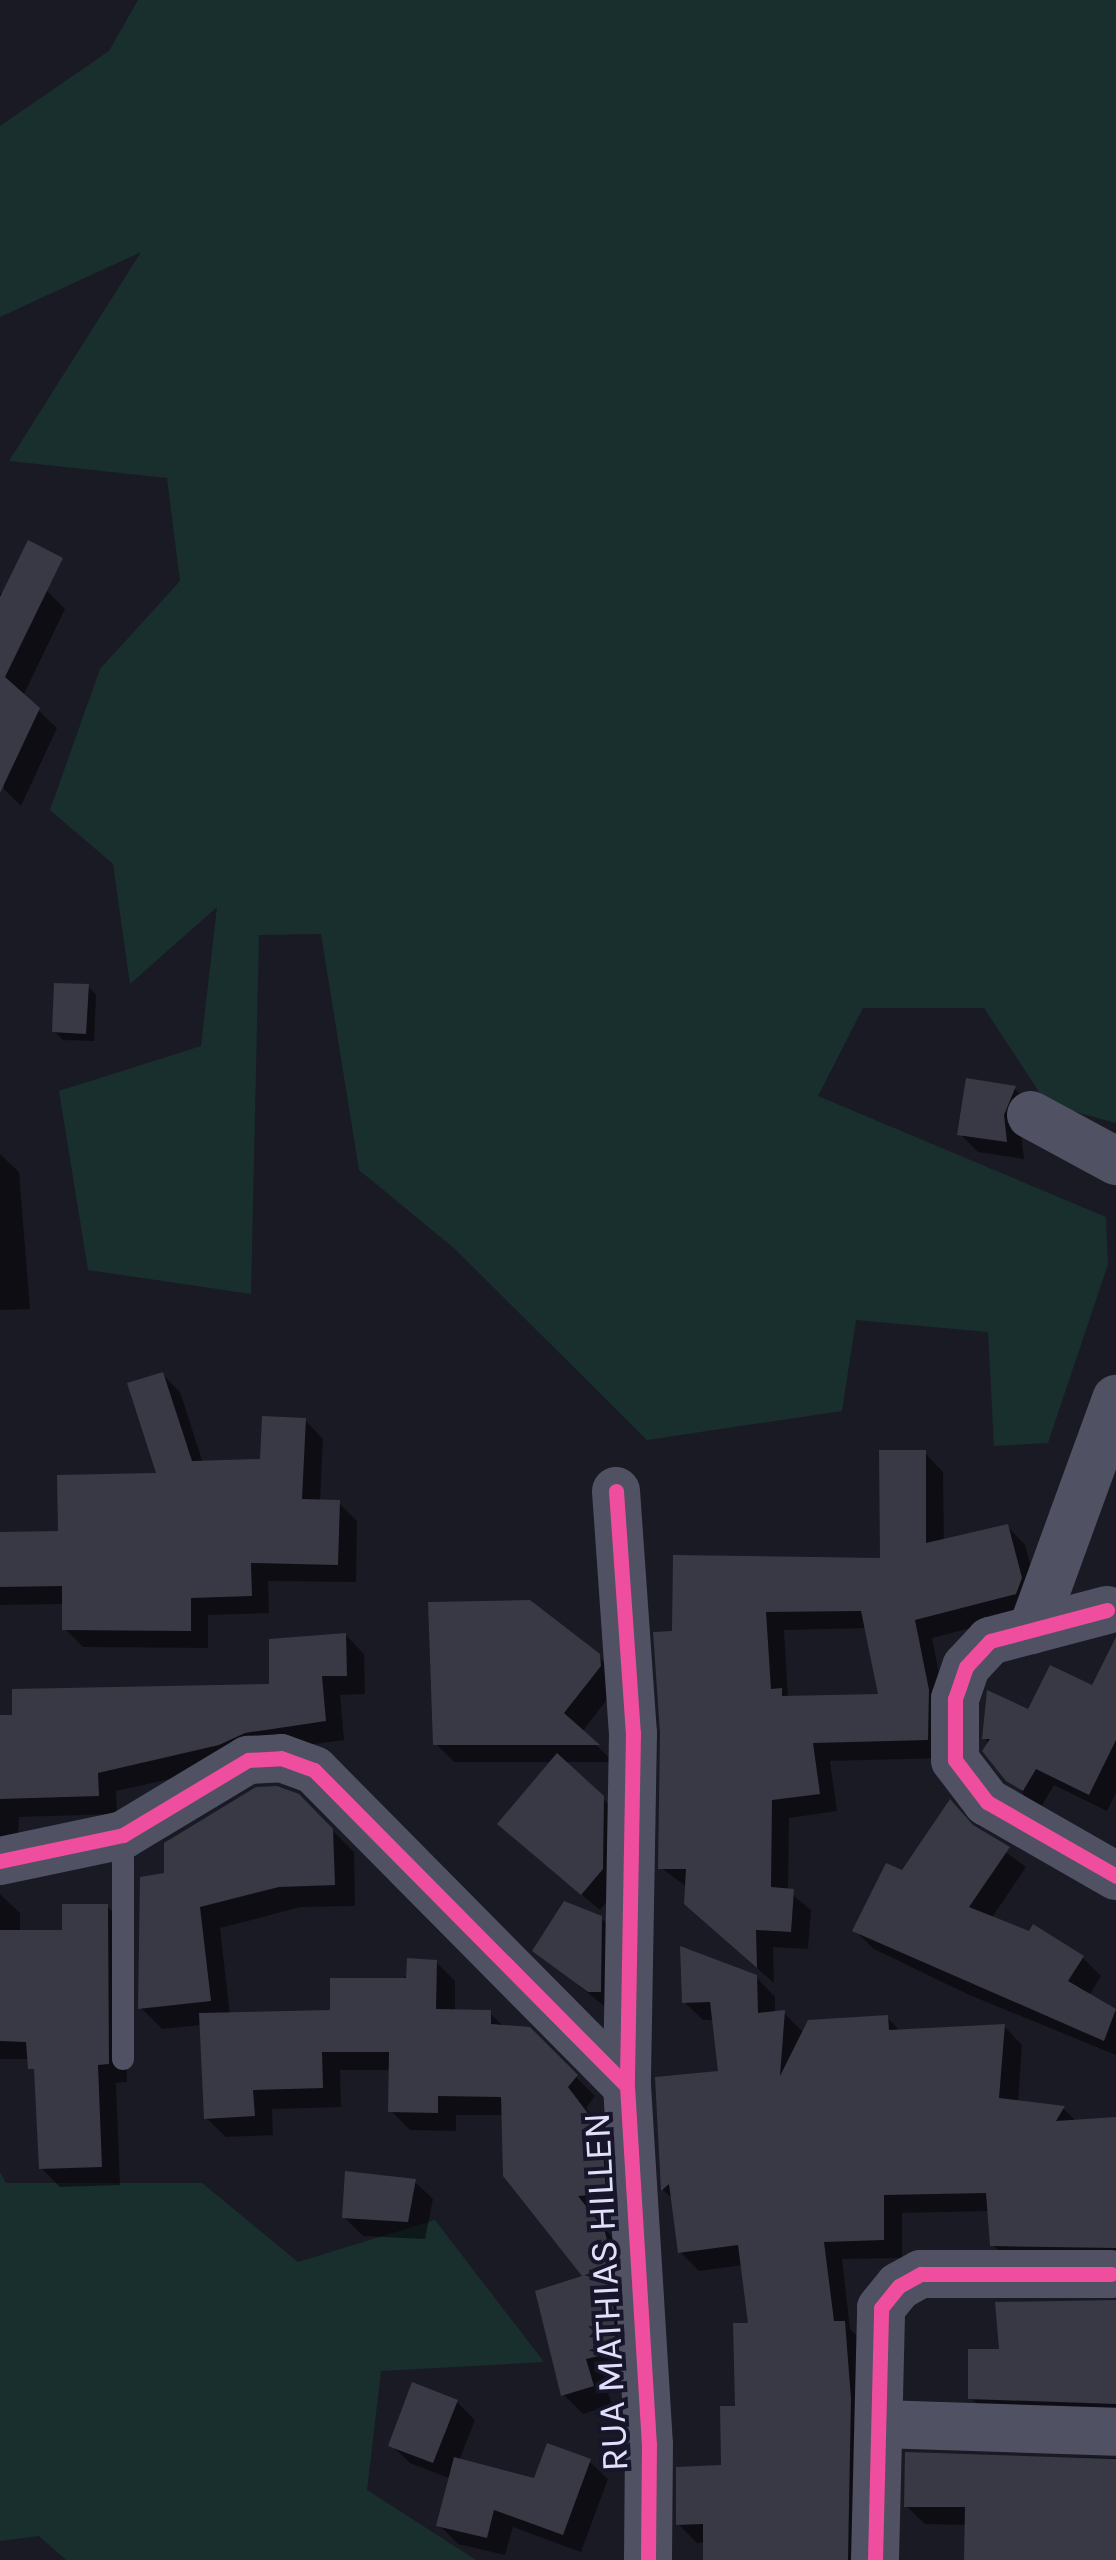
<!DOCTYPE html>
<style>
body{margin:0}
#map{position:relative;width:1116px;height:2560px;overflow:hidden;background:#1a1a24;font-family:Karla,sans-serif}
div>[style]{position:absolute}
.green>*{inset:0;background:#182f2d}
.shadow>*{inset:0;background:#0007}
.building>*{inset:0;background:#393945}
.lane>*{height:22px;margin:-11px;padding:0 11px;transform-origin:11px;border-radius:11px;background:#505163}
.street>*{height:48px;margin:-24px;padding:0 24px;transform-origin:24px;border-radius:24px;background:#505163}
.cycleway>*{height:15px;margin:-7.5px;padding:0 7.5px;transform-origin:7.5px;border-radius:7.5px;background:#ef4d9e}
span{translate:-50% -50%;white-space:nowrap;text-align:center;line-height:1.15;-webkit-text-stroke:8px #161529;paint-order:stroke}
.street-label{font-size:38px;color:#e0e0fb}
</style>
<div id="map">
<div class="green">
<div style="clip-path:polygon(138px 0,1116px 0,1116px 1123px,1047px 1104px,984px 1008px,863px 1008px,818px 1096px,1106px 1217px,1108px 1264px,1048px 1443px,994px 1446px,988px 1332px,856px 1320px,842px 1411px,647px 1440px,455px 1249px,359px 1170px,321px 934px,259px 935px,251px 1294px,88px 1270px,59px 1091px,201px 1046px,217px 907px,130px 984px,113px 864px,50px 810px,100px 669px,180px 581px,167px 478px,9px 461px,141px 252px,0 317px,0 126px,109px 51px)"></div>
<div style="clip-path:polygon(0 2172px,6px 2183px,202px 2183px,298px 2262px,435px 2220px,544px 2362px,381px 2371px,367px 2490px,476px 2560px,66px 2560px,39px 2536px,0 2541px)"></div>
</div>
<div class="shadow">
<div style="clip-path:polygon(47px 591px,65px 609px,23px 696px,57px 728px,21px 806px,4px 789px,0 593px)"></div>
<div style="clip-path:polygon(88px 986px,96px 995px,94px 1041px,63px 1040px,54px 1031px)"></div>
<div style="clip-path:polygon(1014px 1088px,1033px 1107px,1021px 1134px,1024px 1159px,978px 1152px,960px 1134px)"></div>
<div style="clip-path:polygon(0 1154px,19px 1172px,30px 1309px,0 1310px)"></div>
<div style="clip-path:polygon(162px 1374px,180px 1392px,203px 1463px,262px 1461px,305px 1420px,323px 1439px,320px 1502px,339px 1503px,357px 1521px,356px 1582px,268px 1581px,269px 1613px,208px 1615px,208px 1648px,83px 1647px,65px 1629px,65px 1604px,0 1605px,0 1535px,61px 1534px,160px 1475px)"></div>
<div style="clip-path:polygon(evenodd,925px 1453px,943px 1472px,944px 1542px,1007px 1526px,1025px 1545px,1039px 1598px,1034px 1612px,932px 1638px,946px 1710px,945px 1758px,830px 1761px,837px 1811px,789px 1818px,788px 1891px,811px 1910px,808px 1949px,773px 1947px,774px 1983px,705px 1922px,687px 1887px,661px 1868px,674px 1633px,883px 1561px,925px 1453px,867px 1628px,881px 1696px,788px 1698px,784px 1630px,867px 1628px)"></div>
<div style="clip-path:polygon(346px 1635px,364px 1654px,365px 1694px,340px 1695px,344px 1740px,265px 1751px,238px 1764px,116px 1791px,117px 1814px,19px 1817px,17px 1852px,0 1865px,0 1717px,272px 1687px)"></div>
<div style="clip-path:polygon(598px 1656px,617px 1675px,618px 1685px,582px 1732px,614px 1762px,563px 1762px,621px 1816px,620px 1887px,600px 1910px,518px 1841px,553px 1762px,454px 1762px,435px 1743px)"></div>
<div style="clip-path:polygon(1116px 1696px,1116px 1793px,1107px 1811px,1054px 1785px,1041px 1807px,1026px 1798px,985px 1738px,1029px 1713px)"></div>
<div style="clip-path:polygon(298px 1796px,354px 1852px,355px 1906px,301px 1907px,220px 1928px,230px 2015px,332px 2012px,436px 1962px,455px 1981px,455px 2012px,490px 2013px,505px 2028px,529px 2030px,595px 2096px,586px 2108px,621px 2154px,624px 2213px,594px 2214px,623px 2251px,634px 2370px,603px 2378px,612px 2405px,583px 2414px,563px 2394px,586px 2277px,504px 2115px,456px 2115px,456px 2131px,410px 2130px,391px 2111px,391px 2070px,340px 2070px,341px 2107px,272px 2109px,273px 2135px,226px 2137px,206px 2118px,202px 2025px,162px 2029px,141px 2008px,167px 1875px)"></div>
<div style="clip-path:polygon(977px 1831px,1026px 1867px,991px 1919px,1083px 1958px,1101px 1976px,1089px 1996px,1116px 2012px,1116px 2055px,967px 1994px,874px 1949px,855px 1931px,903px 1873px)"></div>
<div style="clip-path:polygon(0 1894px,20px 1913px,20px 1933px,65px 1933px,107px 1906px,126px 1925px,127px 2082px,116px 2083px,120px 2185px,60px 2187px,41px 2168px,37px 2074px,30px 2059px,0 2059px)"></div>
<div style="clip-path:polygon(601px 1918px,620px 1937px,609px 2010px,536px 1951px)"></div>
<div style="clip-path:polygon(756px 1977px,775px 1997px,775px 2014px,784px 2013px,804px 2033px,887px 2017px,901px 2032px,1004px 2026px,1022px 2045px,1018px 2103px,1064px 2109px,1077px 2122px,1116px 2120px,1116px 2264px,1012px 2264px,993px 2245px,990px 2211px,902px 2213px,902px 2258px,842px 2259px,850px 2329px,863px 2342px,867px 2560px,706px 2560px,706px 2542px,697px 2543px,678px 2524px,723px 2467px,750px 2325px,743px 2265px,699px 2271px,680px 2252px,674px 2200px,663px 2190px,657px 2079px,721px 2073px,715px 2020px,703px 2020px,684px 2002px)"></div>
<div style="clip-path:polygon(414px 2181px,433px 2199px,425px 2239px,363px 2236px,345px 2218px)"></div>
<div style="clip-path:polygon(1116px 2302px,1116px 2424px,990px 2417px,971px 2398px,1002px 2351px)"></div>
<div style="clip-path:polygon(457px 2402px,475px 2420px,459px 2461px,536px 2481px,589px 2461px,608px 2479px,581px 2552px,513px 2527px,505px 2555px,458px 2544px,439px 2525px,451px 2479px,410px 2463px,391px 2445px)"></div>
<div style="clip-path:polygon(908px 2455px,1116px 2458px,1116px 2560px,967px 2560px,967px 2525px,925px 2524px,906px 2506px)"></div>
</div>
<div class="building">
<div style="clip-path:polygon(28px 540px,63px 558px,5px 677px,40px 708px,0 793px,0 597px)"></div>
<div style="clip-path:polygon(54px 983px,89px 984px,86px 1034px,52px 1032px)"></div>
<div style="clip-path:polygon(966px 1078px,1016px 1086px,1004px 1115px,1007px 1142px,957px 1135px)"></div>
<div style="clip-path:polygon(163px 1372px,192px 1461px,260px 1459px,262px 1416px,306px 1418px,302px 1499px,340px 1500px,338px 1565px,251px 1563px,252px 1596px,191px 1598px,191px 1631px,62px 1630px,62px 1586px,0 1587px,0 1532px,58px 1531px,57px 1475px,156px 1473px,127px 1383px)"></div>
<div style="clip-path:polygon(evenodd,879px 1450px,926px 1450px,926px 1543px,1008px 1524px,1022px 1578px,1016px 1594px,915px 1620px,929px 1690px,928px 1740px,813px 1743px,820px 1794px,772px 1800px,771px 1887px,794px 1889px,791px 1932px,756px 1930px,757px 1968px,684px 1904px,686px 1869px,658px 1869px,660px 1733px,653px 1632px,672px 1631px,673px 1555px,880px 1558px,879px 1450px,861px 1611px,878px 1694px,782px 1696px,782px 1688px,771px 1689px,766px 1612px,861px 1611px)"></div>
<div style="clip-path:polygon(530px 1600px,600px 1654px,601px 1666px,564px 1713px,600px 1745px,433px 1745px,428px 1602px)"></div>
<div style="clip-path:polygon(346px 1633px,347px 1676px,322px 1676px,326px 1721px,245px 1733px,219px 1745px,98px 1773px,99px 1796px,0 1799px,0 1715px,12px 1715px,12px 1689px,269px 1684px,269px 1639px)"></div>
<div style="clip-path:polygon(1116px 1637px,1116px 1740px,1089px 1795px,1036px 1769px,1023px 1791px,1006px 1781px,982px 1751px,990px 1739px,982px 1739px,987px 1690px,1028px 1709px,1050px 1665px,1092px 1685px)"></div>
<div style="clip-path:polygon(557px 1753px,604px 1796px,603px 1869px,581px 1895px,497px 1824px)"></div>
<div style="clip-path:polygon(277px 1786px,299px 1794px,333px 1829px,335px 1885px,279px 1887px,200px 1907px,211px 2001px,138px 2009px,140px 1877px,164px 1873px,164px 1843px,256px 1787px)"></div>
<div style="clip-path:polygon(950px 1799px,973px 1825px,1010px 1847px,969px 1907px,1029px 1931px,1033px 1924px,1084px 1956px,1068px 1981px,1116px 2009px,1104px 2041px,852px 1931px,886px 1863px,902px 1870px)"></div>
<div style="clip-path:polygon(564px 1901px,602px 1916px,601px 1992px,588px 1992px,532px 1951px)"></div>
<div style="clip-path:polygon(62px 1904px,108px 1904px,109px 2064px,98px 2065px,102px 2167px,39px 2169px,34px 2069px,28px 2069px,26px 2042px,0 2041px,0 1930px,62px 1930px)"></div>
<div style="clip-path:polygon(680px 1946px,757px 1975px,758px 2013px,785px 2010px,780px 2076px,808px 2020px,888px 2015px,889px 2030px,1005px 2024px,999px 2098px,1065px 2106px,1056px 2121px,1116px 2117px,1116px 2248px,990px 2246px,986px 2193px,884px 2195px,884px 2240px,824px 2242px,834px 2321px,845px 2321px,851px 2399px,848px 2560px,703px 2560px,703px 2524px,676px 2525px,676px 2467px,721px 2465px,720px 2406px,735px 2406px,733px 2323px,748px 2323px,738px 2245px,678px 2253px,669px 2184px,661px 2191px,655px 2077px,718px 2071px,710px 2002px,682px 2003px)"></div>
<div style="clip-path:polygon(407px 1958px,437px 1960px,436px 2009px,491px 2010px,491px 2024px,530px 2027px,578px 2075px,568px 2087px,602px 2132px,606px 2194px,578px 2196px,604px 2229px,610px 2250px,616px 2352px,586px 2359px,594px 2386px,561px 2396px,535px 2291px,582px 2276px,503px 2176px,501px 2097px,438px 2096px,438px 2113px,388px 2112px,389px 2052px,322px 2052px,323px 2088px,253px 2090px,255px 2116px,204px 2119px,199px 2013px,330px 2010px,330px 1978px,406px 1978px)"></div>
<div style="clip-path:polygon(345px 2171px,416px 2179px,408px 2222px,342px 2218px)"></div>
<div style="clip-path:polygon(1116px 2300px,1116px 2404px,968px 2399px,968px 2349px,999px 2349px,995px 2302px)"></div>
<div style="clip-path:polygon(412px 2382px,458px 2400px,433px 2463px,388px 2446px)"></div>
<div style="clip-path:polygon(547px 2443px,591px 2459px,563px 2535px,494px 2510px,487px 2538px,436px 2526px,454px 2457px,534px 2478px)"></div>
<div style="clip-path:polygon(905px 2452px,1116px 2459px,1116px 2560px,964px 2560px,965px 2507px,904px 2507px)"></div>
</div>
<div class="lane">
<div style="left:123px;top:1835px;width:224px;rotate:90deg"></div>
</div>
<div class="street">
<div style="left:1031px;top:1115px;width:97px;rotate:28.4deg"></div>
<div style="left:616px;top:1491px;width:243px;rotate:86deg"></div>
<div style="left:633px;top:1733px;width:353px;rotate:91deg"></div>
<div style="left:627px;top:2086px;width:359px;rotate:86.5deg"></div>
<div style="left:649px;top:2444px;width:116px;rotate:90.5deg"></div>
<div style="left:1107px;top:1610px;width:121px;rotate:165.2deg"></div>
<div style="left:990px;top:1641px;width:35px;rotate:133deg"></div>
<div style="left:966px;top:1667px;width:34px;rotate:109deg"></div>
<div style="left:955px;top:1699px;width:61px;rotate:90deg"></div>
<div style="left:955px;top:1760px;width:53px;rotate:52.7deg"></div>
<div style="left:987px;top:1802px;width:149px;rotate:29.8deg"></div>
<div style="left:1032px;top:1630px;width:246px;rotate:-70deg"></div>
<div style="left:0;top:1861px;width:126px;rotate:-11.9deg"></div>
<div style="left:123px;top:1835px;width:146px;rotate:-31deg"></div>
<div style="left:248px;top:1760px;width:33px;rotate:-3deg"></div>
<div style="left:281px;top:1758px;width:35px;rotate:20deg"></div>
<div style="left:314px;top:1770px;width:445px;rotate:45.3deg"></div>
<div style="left:881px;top:2424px;width:235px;rotate:1.9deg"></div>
<div style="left:875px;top:2560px;width:252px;rotate:-88.6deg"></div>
<div style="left:881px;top:2308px;width:28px;rotate:-51deg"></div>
<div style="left:899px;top:2286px;width:25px;rotate:-29deg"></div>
<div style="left:921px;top:2274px;width:190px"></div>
</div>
<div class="cycleway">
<div style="left:616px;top:1491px;width:243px;rotate:86deg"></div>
<div style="left:633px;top:1733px;width:353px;rotate:91deg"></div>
<div style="left:627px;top:2086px;width:359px;rotate:86.5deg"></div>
<div style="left:649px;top:2444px;width:116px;rotate:90.5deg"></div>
<div style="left:1107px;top:1610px;width:121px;rotate:165.2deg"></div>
<div style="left:990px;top:1641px;width:35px;rotate:133deg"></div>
<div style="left:966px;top:1667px;width:34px;rotate:109deg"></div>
<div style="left:955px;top:1699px;width:61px;rotate:90deg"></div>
<div style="left:955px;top:1760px;width:53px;rotate:52.7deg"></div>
<div style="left:987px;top:1802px;width:149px;rotate:29.8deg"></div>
<div style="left:0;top:1861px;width:126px;rotate:-11.9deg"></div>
<div style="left:123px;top:1835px;width:146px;rotate:-31deg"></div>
<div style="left:248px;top:1760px;width:33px;rotate:-3deg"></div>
<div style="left:281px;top:1758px;width:35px;rotate:20deg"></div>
<div style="left:314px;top:1770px;width:445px;rotate:45.3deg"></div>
<div style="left:875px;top:2560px;width:252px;rotate:-88.6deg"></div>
<div style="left:881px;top:2308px;width:28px;rotate:-51deg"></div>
<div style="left:899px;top:2286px;width:25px;rotate:-29deg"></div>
<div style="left:921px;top:2274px;width:190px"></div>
</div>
<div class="street-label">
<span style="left:606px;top:2292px;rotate:-93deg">RUA MATHIAS HILLEN</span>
</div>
</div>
